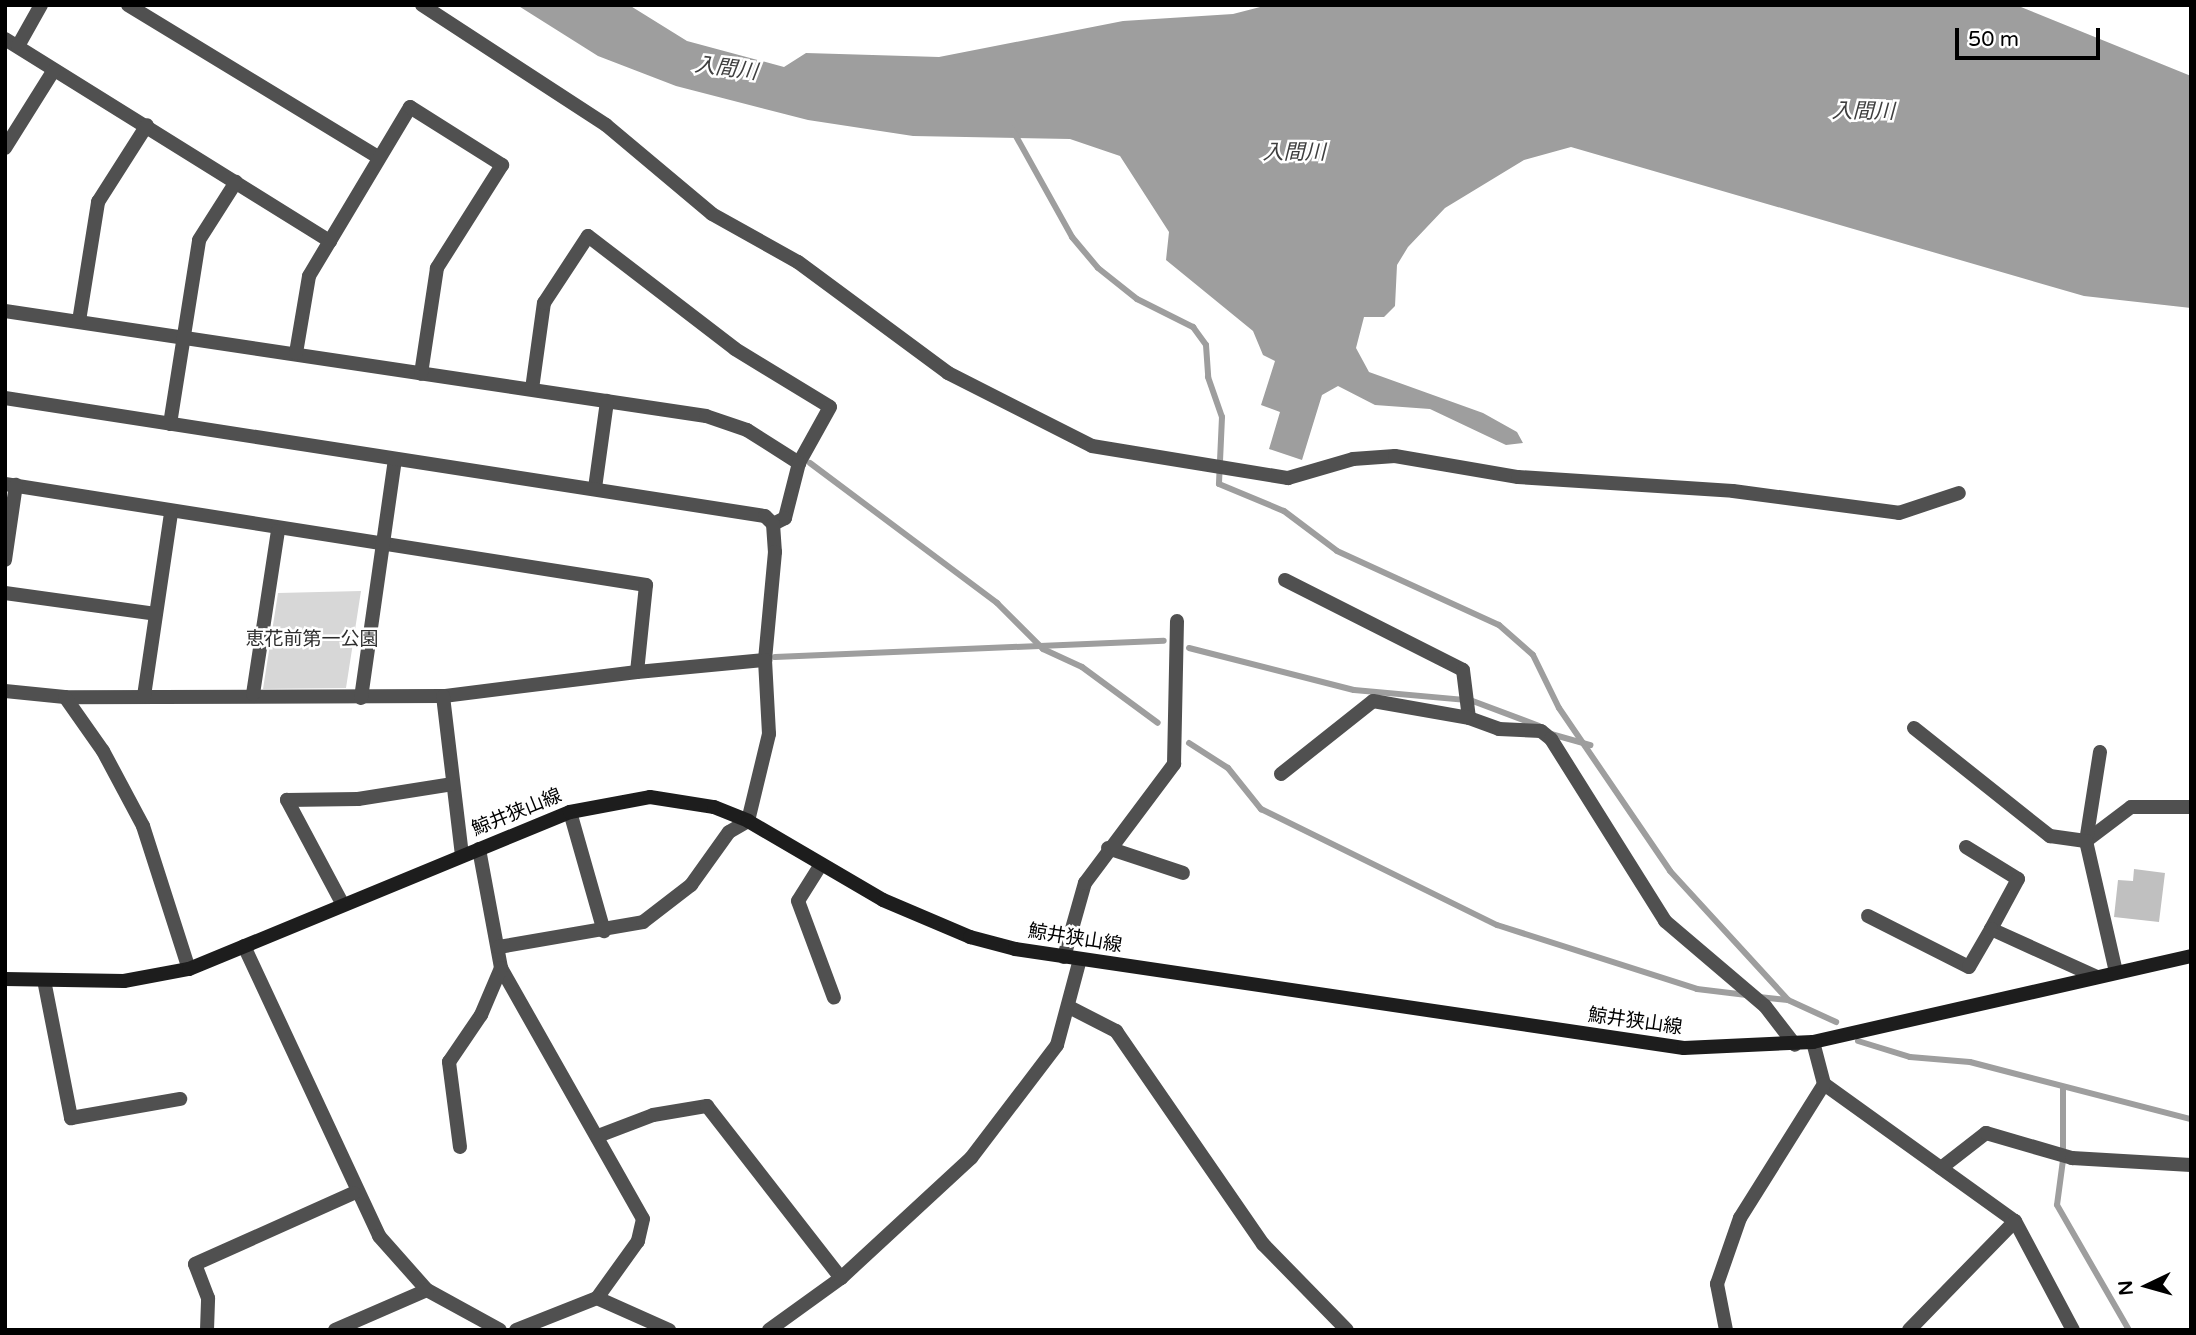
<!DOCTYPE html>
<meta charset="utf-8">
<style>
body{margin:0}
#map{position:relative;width:2196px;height:1335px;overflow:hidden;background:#fff;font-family:"Varela Round","Noto Sans JP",sans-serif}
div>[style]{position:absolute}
.green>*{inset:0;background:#d7d7d7}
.water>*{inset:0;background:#9e9e9e}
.stream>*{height:6px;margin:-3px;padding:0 3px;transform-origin:3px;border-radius:3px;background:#9e9e9e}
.building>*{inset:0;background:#c0c0c0}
.minor>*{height:14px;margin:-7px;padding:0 7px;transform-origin:7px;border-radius:7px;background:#505050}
.tertiary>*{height:14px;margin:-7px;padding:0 7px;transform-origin:7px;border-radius:7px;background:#505050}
.secondary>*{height:14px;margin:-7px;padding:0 7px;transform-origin:7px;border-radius:7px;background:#1d1d1d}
span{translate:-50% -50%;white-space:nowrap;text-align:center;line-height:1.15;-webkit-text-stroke:5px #fff;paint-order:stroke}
.park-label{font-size:19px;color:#2e2e2e}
.street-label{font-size:19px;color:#000}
.water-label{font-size:21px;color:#3f3f3f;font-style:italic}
.frame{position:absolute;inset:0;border:7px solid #000;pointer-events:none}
.north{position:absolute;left:2112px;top:1251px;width:70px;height:70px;-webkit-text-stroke:5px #fff;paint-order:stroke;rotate:265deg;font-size:19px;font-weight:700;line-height:28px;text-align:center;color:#000}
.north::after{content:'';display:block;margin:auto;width:24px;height:32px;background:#000;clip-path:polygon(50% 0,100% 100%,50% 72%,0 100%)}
.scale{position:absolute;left:1955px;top:28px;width:145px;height:32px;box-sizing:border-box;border:4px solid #000;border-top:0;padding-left:9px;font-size:21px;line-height:24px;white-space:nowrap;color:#000;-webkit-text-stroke:5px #fff;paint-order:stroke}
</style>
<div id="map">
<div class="green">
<div style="clip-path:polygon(361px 591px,346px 688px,263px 689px,278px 593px)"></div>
</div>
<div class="water">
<div style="clip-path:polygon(517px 5px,629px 5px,687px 41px,784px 67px,806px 53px,939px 57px,1123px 21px,1233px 14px,1268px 5px,2016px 5px,2191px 76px,2191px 308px,2084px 296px,1571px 147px,1524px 160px,1445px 208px,1408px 247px,1397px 265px,1395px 306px,1384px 317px,1364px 317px,1356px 348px,1369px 372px,1483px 413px,1517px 432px,1523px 443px,1506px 445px,1430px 409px,1375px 405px,1338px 386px,1322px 395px,1302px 460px,1269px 449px,1280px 412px,1261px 405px,1275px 361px,1263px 355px,1253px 331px,1166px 260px,1169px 232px,1120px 156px,1070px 139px,913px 136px,808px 120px,676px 86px,598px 56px)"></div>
</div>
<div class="stream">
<div style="left:1012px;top:129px;width:124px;rotate:60.9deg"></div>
<div style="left:1072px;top:237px;width:40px;rotate:50deg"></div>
<div style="left:1098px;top:268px;width:50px;rotate:38.5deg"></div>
<div style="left:1137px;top:299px;width:63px;rotate:26.6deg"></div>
<div style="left:1193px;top:327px;width:22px;rotate:54deg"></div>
<div style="left:1206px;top:345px;width:32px;rotate:86deg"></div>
<div style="left:1208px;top:377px;width:42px;rotate:70.7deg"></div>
<div style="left:1222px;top:417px;width:67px;rotate:92.6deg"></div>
<div style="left:1219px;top:484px;width:70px;rotate:22.6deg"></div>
<div style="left:1284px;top:511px;width:66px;rotate:37deg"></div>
<div style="left:1337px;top:551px;width:178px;rotate:24.6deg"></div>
<div style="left:1499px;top:625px;width:45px;rotate:41.4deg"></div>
<div style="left:1533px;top:655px;width:59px;rotate:63.9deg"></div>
<div style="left:1559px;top:708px;width:197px;rotate:55.7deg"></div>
<div style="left:1670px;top:871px;width:175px;rotate:47.5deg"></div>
<div style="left:810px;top:463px;width:234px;rotate:36.8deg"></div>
<div style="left:997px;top:603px;width:65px;rotate:45deg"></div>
<div style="left:1043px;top:649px;width:43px;rotate:24.8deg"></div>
<div style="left:1082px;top:667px;width:94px;rotate:36.4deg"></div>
<div style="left:1189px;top:648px;width:170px;rotate:14.3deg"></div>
<div style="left:1354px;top:690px;width:111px;rotate:5.1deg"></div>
<div style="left:775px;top:657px;width:389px;rotate:-2.4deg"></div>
<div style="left:1470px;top:700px;width:74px;rotate:20.6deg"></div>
<div style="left:1551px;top:734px;width:41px;rotate:15.8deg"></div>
<div style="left:1189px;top:743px;width:46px;rotate:32.7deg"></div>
<div style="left:1228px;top:768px;width:53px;rotate:51.2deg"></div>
<div style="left:1261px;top:809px;width:263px;rotate:26.2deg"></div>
<div style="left:1497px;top:925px;width:210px;rotate:17.7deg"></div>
<div style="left:1697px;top:989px;width:50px;rotate:6.8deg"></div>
<div style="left:1759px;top:997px;width:29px;rotate:6deg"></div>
<div style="left:1788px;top:1000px;width:53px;rotate:24.6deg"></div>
<div style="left:1858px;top:1041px;width:54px;rotate:17.1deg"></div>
<div style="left:1910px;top:1057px;width:60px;rotate:4.8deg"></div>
<div style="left:1970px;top:1062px;width:228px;rotate:14.5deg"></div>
<div style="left:2063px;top:1150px;width:61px;rotate:-90deg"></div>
<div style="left:2063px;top:1160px;width:45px;rotate:97.6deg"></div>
<div style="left:2057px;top:1205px;width:144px;rotate:60.1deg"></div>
</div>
<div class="building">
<div style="clip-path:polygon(2134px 869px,2165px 873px,2159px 922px,2114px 917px,2118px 880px,2133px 881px)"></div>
</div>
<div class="minor">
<div style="left:128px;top:5px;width:293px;rotate:31.3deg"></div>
<div style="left:422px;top:5px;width:220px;rotate:33.1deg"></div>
<div style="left:606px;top:125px;width:138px;rotate:40deg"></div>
<div style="left:712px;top:214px;width:98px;rotate:29.2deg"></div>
<div style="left:798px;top:262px;width:187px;rotate:36.5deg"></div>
<div style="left:948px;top:373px;width:161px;rotate:26.9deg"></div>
<div style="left:1092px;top:446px;width:199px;rotate:9.3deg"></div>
<div style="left:1288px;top:478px;width:68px;rotate:-16.3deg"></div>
<div style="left:1353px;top:459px;width:42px;rotate:-4.1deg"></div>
<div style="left:1395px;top:456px;width:125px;rotate:9.7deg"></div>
<div style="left:1518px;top:477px;width:215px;rotate:3.7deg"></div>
<div style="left:1733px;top:491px;width:167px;rotate:7.5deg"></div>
<div style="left:1899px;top:513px;width:63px;rotate:-18.4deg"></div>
<div style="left:5px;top:39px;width:383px;rotate:31.9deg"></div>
<div style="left:18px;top:46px;width:47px;rotate:-60.7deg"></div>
<div style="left:5px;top:148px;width:92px;rotate:-57.9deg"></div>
<div style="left:5px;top:311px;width:709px;rotate:8.52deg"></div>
<div style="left:706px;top:416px;width:43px;rotate:18.9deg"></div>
<div style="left:747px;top:430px;width:62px;rotate:32.4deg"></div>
<div style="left:79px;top:321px;width:121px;rotate:-80.9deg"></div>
<div style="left:98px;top:202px;width:91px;rotate:-57.5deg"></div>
<div style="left:296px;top:353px;width:78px;rotate:-80.4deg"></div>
<div style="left:309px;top:276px;width:197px;rotate:-59.1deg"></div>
<div style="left:410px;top:107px;width:109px;rotate:32.2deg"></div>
<div style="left:502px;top:165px;width:122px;rotate:122.3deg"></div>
<div style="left:437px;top:268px;width:107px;rotate:98.6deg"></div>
<div style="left:532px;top:389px;width:87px;rotate:-82.1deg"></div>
<div style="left:544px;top:303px;width:80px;rotate:-56.7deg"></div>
<div style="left:588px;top:236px;width:185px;rotate:37.5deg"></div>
<div style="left:735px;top:349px;width:111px;rotate:31.4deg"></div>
<div style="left:830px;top:407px;width:64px;rotate:119deg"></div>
<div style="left:799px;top:463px;width:57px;rotate:104.3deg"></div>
<div style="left:785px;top:518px;width:13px;rotate:153deg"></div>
<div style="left:170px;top:424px;width:186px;rotate:-81deg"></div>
<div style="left:199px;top:240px;width:69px;rotate:-57.5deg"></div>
<div style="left:5px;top:484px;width:649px;rotate:8.95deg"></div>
<div style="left:646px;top:585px;width:87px;rotate:95.9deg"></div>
<div style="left:637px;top:672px;width:195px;rotate:172.9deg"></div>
<div style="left:443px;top:696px;width:378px;rotate:179.8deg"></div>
<div style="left:595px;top:488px;width:88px;rotate:-82.1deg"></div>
<div style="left:5px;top:560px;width:76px;rotate:-81.7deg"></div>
<div style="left:1285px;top:580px;width:199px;rotate:26.8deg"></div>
<div style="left:1463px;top:670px;width:48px;rotate:82.9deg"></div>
<div style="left:1469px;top:718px;width:32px;rotate:20deg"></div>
<div style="left:1499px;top:729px;width:42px;rotate:2.7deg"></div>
<div style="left:1541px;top:731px;width:13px;rotate:39deg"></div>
<div style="left:1551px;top:739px;width:215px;rotate:57.9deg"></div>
<div style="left:1665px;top:921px;width:131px;rotate:40.4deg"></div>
<div style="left:1765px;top:1006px;width:49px;rotate:52.4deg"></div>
<div style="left:5px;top:593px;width:152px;rotate:7.9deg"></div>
<div style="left:637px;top:672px;width:129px;rotate:-5.4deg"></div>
<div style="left:5px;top:691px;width:60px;rotate:5.7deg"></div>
<div style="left:65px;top:697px;width:66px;rotate:54.9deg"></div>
<div style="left:103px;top:751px;width:85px;rotate:61.9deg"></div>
<div style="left:143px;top:826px;width:150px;rotate:72.2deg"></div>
<div style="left:253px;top:694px;width:165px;rotate:-81.3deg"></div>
<div style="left:144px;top:696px;width:184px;rotate:-81.6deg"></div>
<div style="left:443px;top:696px;width:161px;rotate:83.2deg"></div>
<div style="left:361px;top:698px;width:241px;rotate:-81.9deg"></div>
<div style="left:1914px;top:728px;width:174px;rotate:38.5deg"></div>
<div style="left:2050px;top:836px;width:36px;rotate:8deg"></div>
<div style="left:2086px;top:841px;width:56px;rotate:-37.1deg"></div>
<div style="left:2131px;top:807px;width:60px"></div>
<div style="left:2100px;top:752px;width:90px;rotate:98.9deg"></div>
<div style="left:2086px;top:841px;width:134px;rotate:77.1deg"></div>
<div style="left:1281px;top:774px;width:117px;rotate:-38.4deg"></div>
<div style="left:1373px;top:701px;width:97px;rotate:10deg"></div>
<div style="left:570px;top:812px;width:124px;rotate:74.1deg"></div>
<div style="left:1966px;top:847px;width:61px;rotate:31.6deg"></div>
<div style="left:2018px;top:879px;width:57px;rotate:118.4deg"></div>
<div style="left:1991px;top:929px;width:116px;rotate:24.4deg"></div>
<div style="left:1108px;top:848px;width:79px;rotate:18.4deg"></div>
<div style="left:479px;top:849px;width:121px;rotate:79.5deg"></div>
<div style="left:501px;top:968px;width:288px;rotate:60.5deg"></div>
<div style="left:643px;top:1219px;width:23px;rotate:103deg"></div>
<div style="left:638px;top:1241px;width:70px;rotate:125.7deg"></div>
<div style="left:597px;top:1298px;width:87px;rotate:158.4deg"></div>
<div style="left:820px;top:866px;width:41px;rotate:122.2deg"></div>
<div style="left:798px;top:901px;width:103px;rotate:69.6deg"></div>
<div style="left:342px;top:903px;width:117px;rotate:-118.1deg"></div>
<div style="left:287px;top:800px;width:71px;rotate:-0.8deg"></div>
<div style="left:358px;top:799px;width:96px;rotate:-9deg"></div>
<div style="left:1868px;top:916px;width:113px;rotate:26.8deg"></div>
<div style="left:1969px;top:967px;width:44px;rotate:-59.9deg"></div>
<div style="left:244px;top:946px;width:320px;rotate:65deg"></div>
<div style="left:379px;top:1236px;width:72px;rotate:48.4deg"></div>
<div style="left:427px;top:1290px;width:83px;rotate:28.7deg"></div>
<div style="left:499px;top:947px;width:146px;rotate:-9.8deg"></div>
<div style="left:643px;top:922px;width:61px;rotate:-37.6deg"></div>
<div style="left:691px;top:885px;width:65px;rotate:-54.4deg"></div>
<div style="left:729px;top:832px;width:22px;rotate:-30deg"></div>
<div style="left:1064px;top:957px;width:77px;rotate:-74.2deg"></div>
<div style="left:1085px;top:883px;width:149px;rotate:-53.2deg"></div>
<div style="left:1174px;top:764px;width:143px;rotate:-88.8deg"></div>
<div style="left:44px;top:980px;width:141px;rotate:78.9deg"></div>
<div style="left:71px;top:1118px;width:111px;rotate:-9.9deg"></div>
<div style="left:1071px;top:1008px;width:51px;rotate:27.1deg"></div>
<div style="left:1116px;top:1031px;width:259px;rotate:55.4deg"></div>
<div style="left:1263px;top:1244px;width:120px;rotate:45.7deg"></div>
<div style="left:1813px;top:1042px;width:43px;rotate:75.3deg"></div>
<div style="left:1824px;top:1084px;width:235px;rotate:35.7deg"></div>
<div style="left:2015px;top:1221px;width:123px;rotate:62deg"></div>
<div style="left:598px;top:1136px;width:59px;rotate:-20.9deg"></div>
<div style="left:653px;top:1115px;width:55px;rotate:-9.5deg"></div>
<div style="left:707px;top:1106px;width:218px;rotate:52.1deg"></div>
<div style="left:460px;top:1147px;width:86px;rotate:-97.4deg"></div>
<div style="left:449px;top:1062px;width:57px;rotate:-55.8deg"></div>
<div style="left:481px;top:1015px;width:51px;rotate:-66.9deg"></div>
<div style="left:1941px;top:1168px;width:57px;rotate:-37.9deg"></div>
<div style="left:1986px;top:1133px;width:90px;rotate:16.2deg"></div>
<div style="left:2072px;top:1158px;width:119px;rotate:3.4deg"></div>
<div style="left:597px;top:1298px;width:79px;rotate:24deg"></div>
<div style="left:207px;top:1330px;width:32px;rotate:-88deg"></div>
<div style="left:208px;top:1298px;width:36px;rotate:-111deg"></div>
<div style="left:195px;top:1264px;width:174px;rotate:-24.1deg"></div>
<div style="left:335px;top:1330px;width:100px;rotate:-23.5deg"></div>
<div style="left:769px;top:1330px;width:89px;rotate:-35.8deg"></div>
<div style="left:841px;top:1278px;width:177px;rotate:-42.7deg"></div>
<div style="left:971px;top:1158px;width:142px;rotate:-52.7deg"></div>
<div style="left:1057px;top:1045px;width:89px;rotate:-75deg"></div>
<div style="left:1726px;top:1330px;width:47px;rotate:-101.1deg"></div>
<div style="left:1717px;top:1284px;width:70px;rotate:-70.8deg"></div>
<div style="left:1740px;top:1218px;width:158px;rotate:-57.9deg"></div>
<div style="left:1909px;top:1330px;width:152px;rotate:-45.8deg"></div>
</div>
<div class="tertiary">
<div style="left:5px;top:398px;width:769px;rotate:8.83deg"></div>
<div style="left:765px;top:516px;width:11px;rotate:45deg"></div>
<div style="left:773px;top:524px;width:28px;rotate:86deg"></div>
<div style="left:775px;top:552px;width:108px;rotate:95.3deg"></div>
<div style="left:765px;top:660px;width:74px;rotate:86.9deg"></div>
<div style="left:769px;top:734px;width:89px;rotate:103.6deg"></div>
</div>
<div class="secondary">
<div style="left:5px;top:979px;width:119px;rotate:1deg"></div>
<div style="left:124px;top:981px;width:66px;rotate:-10.5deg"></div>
<div style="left:189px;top:969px;width:412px;rotate:-22.4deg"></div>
<div style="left:570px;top:812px;width:81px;rotate:-10.6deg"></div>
<div style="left:650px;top:797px;width:65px;rotate:8.9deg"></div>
<div style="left:714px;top:807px;width:37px;rotate:22deg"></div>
<div style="left:748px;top:821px;width:156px;rotate:30.3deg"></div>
<div style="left:883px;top:900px;width:95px;rotate:23deg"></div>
<div style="left:970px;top:937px;width:47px;rotate:14.9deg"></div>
<div style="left:1015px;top:949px;width:676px;rotate:8.42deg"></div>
<div style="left:1684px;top:1048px;width:129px;rotate:-2.7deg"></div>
<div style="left:1813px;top:1042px;width:388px;rotate:-12.8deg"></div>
</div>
<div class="park-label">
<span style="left:312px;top:640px">恵花前第一公園</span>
</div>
<div class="street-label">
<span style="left:517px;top:813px;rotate:-22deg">鯨井狭山線</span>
<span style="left:1075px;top:939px;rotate:9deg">鯨井狭山線</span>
<span style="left:1635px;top:1022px;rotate:8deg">鯨井狭山線</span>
</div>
<div class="water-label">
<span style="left:726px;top:69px;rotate:7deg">入間川</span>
<span style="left:1863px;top:112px;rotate:1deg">入間川</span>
<span style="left:1294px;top:153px">入間川</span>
</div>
<div class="frame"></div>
<div class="north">N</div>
<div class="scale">50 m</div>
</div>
